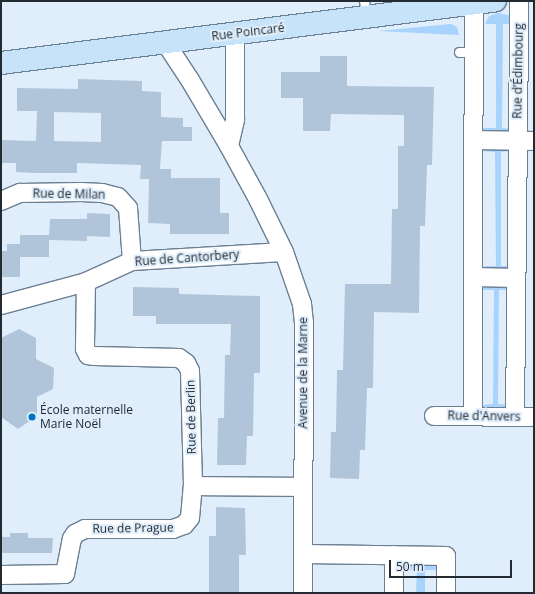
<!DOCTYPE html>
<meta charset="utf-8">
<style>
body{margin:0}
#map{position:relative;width:535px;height:594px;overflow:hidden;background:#e0eefb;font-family:"Open Sans",sans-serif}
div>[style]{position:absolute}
.green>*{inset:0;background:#a7d3fd}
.building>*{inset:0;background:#b0c5da}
.roads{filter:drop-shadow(1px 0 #6b7f93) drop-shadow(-1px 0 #6b7f93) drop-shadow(0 1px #6b7f93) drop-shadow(0 -1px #6b7f93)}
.lane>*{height:9px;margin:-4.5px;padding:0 4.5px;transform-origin:4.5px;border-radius:4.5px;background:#fff}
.street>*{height:18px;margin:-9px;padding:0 9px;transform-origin:9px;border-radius:9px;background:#fff}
.secondary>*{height:22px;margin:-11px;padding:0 11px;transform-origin:11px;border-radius:11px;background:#c7e3fa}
.dots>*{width:11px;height:11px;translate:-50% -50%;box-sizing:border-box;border:2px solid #e0eefb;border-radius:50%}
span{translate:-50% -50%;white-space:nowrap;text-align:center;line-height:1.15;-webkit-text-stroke:4px #e0eefb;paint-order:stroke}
.street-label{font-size:12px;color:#222a32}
.poi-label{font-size:12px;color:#222a32}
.left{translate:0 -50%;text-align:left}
.frame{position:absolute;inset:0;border:2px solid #222a32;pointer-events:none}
.scale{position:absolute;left:389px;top:560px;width:123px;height:18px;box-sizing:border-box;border:2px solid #222a32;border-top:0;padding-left:5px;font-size:12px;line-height:14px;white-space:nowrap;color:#222a32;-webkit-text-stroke:3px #e0eefb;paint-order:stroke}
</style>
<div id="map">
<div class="green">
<div style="clip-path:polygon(498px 13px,508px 15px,512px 18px,513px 24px,503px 24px,502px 128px,512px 129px,512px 132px,483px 132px,483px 128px,496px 128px,496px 24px,485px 24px,489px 16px)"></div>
<div style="clip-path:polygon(451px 24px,457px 27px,459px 35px,378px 31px)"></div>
<div style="clip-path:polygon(509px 147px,510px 151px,501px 152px,501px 266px,510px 266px,510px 270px,484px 270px,484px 266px,496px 266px,495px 152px,483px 151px,483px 148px)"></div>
<div style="clip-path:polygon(483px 285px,508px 286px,510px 290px,499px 290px,498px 404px,510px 405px,510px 409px,483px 410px,481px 405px,493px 404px,494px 290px,482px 290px)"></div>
<div style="clip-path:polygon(406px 564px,437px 564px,439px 566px,438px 570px,425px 570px,425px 593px,416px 593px,417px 570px,404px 570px)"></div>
</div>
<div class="building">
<div style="clip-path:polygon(320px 56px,347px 56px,347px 86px,434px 87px,432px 165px,427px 165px,425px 226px,420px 226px,419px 313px,374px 312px,373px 388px,367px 388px,365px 450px,360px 450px,359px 479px,330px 478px,331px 432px,336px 432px,337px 370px,343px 370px,345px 284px,391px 284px,392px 209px,398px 209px,398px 146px,404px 146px,404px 115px,331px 114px,330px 131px,303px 131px,303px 98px,281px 98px,281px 72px,320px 72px)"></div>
<div style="clip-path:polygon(evenodd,78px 79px,142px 81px,142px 91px,161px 92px,161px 117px,183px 118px,183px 127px,192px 127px,192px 141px,162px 141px,160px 169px,171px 169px,171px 178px,220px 178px,220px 213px,229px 213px,229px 234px,170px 234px,170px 224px,148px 223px,149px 182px,149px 179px,140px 179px,141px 165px,77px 163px,77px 173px,36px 173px,16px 172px,16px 163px,1px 163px,1px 140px,36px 141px,37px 111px,17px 111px,17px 88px,78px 89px,78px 79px,54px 112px,101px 113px,101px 142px,54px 141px,54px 112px)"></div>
<div style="clip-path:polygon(87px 213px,110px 214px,110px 237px,87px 236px,87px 241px,49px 240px,49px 257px,20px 257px,20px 277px,1px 277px,1px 251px,7px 251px,7px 244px,20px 244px,20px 235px,49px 235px,49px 237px,50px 219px,87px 219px)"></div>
<div style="clip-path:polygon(133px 287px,179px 288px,179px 294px,260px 296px,260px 373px,254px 373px,253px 436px,247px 436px,246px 465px,217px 465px,218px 418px,224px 418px,225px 355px,230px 355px,231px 324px,156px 324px,156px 316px,133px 316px)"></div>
<div style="clip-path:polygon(19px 329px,36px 338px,36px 359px,54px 368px,53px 389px,37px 397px,37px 416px,18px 429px,1px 417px,1px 338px)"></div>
<div style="clip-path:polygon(216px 507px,245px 508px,246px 555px,239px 555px,239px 593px,209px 593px,209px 536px,216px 536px)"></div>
<div style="clip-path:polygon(10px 533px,28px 533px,28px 538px,53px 538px,52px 553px,1px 553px,1px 537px,10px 537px)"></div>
</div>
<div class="roads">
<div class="lane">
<div style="left:364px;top:1px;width:16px;rotate:79deg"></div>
<div style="left:459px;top:52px;width:15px"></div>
</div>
<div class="street">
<div style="left:165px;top:42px;width:45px;rotate:56.7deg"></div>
<div style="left:190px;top:80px;width:77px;rotate:59.4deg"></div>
<div style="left:229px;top:146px;width:60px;rotate:61.3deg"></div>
<div style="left:258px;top:199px;width:59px;rotate:63.9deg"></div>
<div style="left:284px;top:252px;width:55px;rotate:70.9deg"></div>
<div style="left:302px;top:304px;width:18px;rotate:84deg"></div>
<div style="left:304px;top:322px;width:271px;rotate:90.2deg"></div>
<div style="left:474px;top:140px;width:60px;rotate:1deg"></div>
<div style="left:229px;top:146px;width:28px;rotate:-77deg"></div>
<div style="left:235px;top:119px;width:85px;rotate:-90deg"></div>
<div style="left:1px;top:201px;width:21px;rotate:-23deg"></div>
<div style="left:20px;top:193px;width:61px;rotate:-0.9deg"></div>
<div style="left:81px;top:192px;width:21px;rotate:3deg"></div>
<div style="left:102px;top:193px;width:16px;rotate:14deg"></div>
<div style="left:118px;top:197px;width:15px;rotate:48deg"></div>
<div style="left:128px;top:208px;width:53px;rotate:85.7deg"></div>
<div style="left:475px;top:277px;width:41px;rotate:1.4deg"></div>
<div style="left:86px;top:282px;width:67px;rotate:90.9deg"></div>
<div style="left:85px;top:349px;width:7px;rotate:63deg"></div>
<div style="left:88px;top:355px;width:6px;rotate:9deg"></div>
<div style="left:94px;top:356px;width:85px;rotate:1.3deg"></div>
<div style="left:179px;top:358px;width:9px;rotate:36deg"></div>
<div style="left:186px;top:363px;width:9px;rotate:63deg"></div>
<div style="left:190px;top:371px;width:115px;rotate:88.5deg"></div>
<div style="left:193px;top:486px;width:110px;rotate:0.5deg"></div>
<div style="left:1px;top:305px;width:88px;rotate:-15.1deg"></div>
<div style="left:86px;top:282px;width:51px;rotate:-24.5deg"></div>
<div style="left:132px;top:261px;width:152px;rotate:-3.4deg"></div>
<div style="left:434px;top:416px;width:100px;rotate:0.6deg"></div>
<div style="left:473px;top:416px;width:412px;rotate:-89.9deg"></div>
<div style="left:515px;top:417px;width:416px;rotate:-89.4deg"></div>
<div style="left:303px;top:554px;width:143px;rotate:0.8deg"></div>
<div style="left:446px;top:556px;width:37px;rotate:90deg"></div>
<div style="left:1px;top:575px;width:64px;rotate:-0.9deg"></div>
<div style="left:65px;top:574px;width:36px;rotate:-79deg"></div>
<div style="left:72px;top:539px;width:6px;rotate:-59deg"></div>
<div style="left:75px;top:534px;width:11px;rotate:-27deg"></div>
<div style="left:85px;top:529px;width:88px"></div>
<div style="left:173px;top:529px;width:12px;rotate:-20deg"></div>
<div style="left:184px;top:525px;width:9px;rotate:-49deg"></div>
<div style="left:190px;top:518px;width:32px;rotate:-85deg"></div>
<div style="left:394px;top:593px;width:38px;rotate:-90deg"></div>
</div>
<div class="secondary">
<div style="left:1px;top:63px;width:498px;rotate:-7.2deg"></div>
</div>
</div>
<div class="dots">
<div style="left:32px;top:417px;background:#0074be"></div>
</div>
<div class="street-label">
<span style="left:248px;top:32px;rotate:-7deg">Rue Poincaré</span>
<span style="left:518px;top:71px;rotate:-89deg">Rue d’Édimbourg</span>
<span style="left:69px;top:194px;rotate:1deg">Rue de Milan</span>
<span style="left:187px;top:258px;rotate:-4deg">Rue de Cantorbery</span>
<span style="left:303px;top:373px;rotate:-90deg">Avenue de la Marne</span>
<span style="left:484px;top:416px;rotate:1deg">Rue d'Anvers</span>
<span style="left:191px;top:417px;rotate:-91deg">Rue de Berlin</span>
<span style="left:133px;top:528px;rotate:-1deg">Rue de Prague</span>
</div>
<div class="poi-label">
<span class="left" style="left:40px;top:417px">École maternelle<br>Marie Noël</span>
</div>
<div class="frame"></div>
<div class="scale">50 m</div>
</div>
